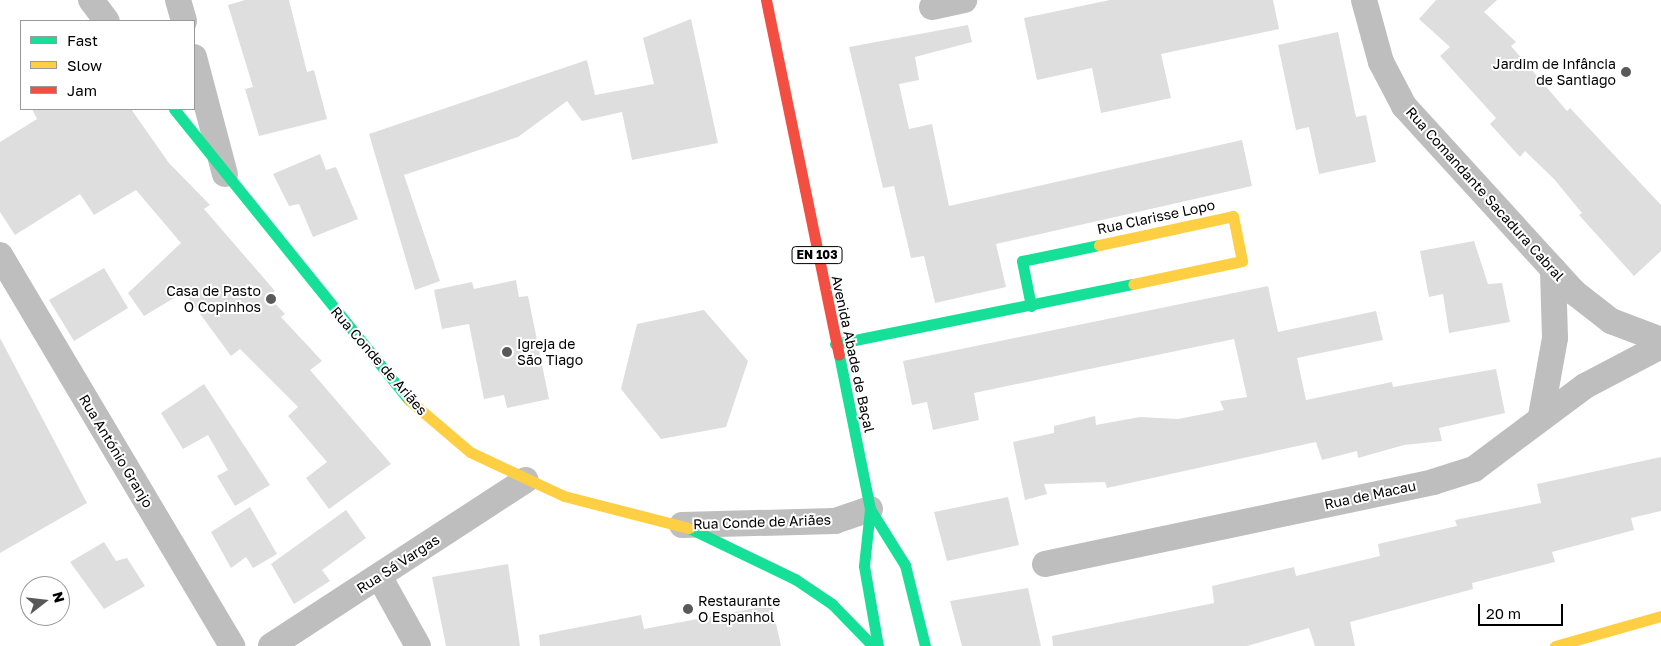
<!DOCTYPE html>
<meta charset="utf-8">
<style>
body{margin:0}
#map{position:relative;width:1661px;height:646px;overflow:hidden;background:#fff;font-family:"Golos Text",sans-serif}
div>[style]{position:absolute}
.building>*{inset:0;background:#dedede}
.street>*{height:26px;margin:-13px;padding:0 13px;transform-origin:13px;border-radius:13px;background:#bebebe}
.fast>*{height:11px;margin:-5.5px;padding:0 5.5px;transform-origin:5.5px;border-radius:5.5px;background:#16e098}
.slow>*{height:11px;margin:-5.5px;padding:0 5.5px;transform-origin:5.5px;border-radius:5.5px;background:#ffcf43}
.jam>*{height:11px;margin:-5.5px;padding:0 5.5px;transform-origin:5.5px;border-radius:5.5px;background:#f24e42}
.dots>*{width:14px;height:14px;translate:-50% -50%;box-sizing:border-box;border:2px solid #fff;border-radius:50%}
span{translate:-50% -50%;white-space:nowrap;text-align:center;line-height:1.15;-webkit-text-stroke:4px #fff;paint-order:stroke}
.shield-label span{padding:1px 4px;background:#fff;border:1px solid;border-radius:4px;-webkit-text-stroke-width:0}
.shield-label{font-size:12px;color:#000;font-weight:700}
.poi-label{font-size:14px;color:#000}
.right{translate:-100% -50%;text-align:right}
.left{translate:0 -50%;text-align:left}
.street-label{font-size:14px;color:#000}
.legend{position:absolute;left:20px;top:20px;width:175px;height:90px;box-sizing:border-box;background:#fff;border:1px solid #999;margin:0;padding:6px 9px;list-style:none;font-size:15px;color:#000}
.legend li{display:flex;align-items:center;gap:10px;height:25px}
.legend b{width:25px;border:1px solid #999}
.north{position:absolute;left:20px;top:576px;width:50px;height:50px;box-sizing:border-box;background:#fff;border:1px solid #999;border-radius:50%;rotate:74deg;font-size:14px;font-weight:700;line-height:20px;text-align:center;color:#000}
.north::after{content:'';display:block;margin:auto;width:18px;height:22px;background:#595959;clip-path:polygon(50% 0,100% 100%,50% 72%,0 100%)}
.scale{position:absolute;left:1478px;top:604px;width:85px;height:22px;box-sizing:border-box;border:2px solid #000;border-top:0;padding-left:6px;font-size:15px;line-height:18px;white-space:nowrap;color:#000;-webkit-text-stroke:4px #fff;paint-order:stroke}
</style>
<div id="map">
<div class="building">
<div style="clip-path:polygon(245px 0,289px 0,307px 72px,314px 70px,327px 119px,259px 136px,245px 89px,253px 87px,228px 5px)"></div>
<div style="clip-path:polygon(1110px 0,1273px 0,1279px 29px,1161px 54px,1171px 98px,1101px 113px,1092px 68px,1037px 80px,1024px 18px)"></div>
<div style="clip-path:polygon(1436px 0,1497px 0,1484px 12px,1516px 42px,1511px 46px,1567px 111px,1570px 108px,1661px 205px,1661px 251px,1634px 276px,1579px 215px,1582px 213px,1554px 179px,1525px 151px,1520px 157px,1490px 124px,1496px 118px,1440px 56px,1450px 47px,1419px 19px)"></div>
<div style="clip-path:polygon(691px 19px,718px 143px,632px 160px,622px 112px,582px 121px,567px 101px,518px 137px,404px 175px,440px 281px,415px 290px,369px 134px,587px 60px,595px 95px,654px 84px,643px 38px)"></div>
<div style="clip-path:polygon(968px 25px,972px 42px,915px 57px,919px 80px,899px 84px,909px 129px,932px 124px,949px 206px,1242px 140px,1252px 186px,996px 244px,1006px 287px,935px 303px,924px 256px,911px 258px,894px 186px,883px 188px,849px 47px)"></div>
<div style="clip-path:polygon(1338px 32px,1356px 117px,1366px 115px,1376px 162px,1319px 174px,1309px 127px,1296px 130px,1278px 45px)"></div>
<div style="clip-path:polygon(32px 109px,131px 109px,169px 163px,210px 205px,204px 209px,275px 291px,269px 297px,285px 314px,281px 317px,322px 361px,310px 370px,391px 464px,329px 509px,306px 478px,327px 462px,288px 416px,298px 407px,240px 349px,231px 356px,184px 292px,144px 316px,128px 293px,181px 243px,136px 190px,94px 215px,80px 194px,15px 235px,0 212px,0 142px,37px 119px)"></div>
<div style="clip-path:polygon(320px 154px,326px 170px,336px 167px,358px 219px,313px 237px,299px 204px,289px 206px,273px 174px)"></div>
<div style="clip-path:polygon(1474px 241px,1488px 284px,1502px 283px,1510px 322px,1449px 333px,1443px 294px,1429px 297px,1420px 251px)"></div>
<div style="clip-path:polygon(104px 268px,128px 308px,74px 341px,49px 300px)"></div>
<div style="clip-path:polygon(516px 280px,519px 297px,528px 296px,549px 399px,507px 408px,504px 395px,484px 399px,469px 324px,442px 329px,434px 290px,472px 282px,474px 289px)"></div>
<div style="clip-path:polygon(1268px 286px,1278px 332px,1376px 311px,1383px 340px,1297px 358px,1306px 400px,1392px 382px,1393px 387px,1496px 369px,1505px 413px,1439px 428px,1442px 441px,1404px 445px,1358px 458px,1357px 451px,1322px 460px,1316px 442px,1107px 488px,1105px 482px,1044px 484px,1047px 494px,1025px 500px,1013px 442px,1054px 433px,1054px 426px,1095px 416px,1096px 425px,1140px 417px,1178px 419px,1224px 410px,1220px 401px,1247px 397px,1234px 339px,974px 393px,979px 420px,933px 430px,927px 402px,912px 405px,903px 361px)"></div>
<div style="clip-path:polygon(704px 310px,748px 361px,726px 427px,661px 439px,621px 389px,637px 324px)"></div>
<div style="clip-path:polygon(0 338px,87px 503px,0 553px)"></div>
<div style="clip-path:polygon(204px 384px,270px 485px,235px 506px,217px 476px,228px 470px,208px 435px,183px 449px,161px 413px)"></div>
<div style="clip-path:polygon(1661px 457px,1661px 511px,1631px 518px,1634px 530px,1552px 552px,1555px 562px,1472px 583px,1473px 589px,1350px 622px,1355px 646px,1315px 646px,1309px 628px,1247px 646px,1053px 646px,1052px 636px,1214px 603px,1212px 586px,1294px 567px,1296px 576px,1380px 556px,1378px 544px,1457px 526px,1455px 520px,1541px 503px,1537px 484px)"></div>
<div style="clip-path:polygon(1008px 497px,1019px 545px,947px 561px,934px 512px)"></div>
<div style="clip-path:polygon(250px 507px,277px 554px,253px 568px,246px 557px,231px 568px,211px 532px)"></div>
<div style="clip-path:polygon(346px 510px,366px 538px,322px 570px,330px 581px,294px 604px,271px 564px)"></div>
<div style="clip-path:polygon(104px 542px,116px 561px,127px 558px,145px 586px,104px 609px,70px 562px)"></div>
<div style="clip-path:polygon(508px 564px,520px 646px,446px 646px,432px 577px)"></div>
<div style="clip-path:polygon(1028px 588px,1041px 646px,962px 646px,950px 601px)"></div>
<div style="clip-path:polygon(772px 605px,781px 646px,540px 646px,539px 635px,641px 615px,644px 629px)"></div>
</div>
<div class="street">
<div style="left:91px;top:0;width:26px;rotate:53deg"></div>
<div style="left:178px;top:0;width:22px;rotate:74deg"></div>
<div style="left:1364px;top:0;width:64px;rotate:74.7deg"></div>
<div style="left:1381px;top:62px;width:50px;rotate:62.4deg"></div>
<div style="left:1404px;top:106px;width:253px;rotate:47.6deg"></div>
<div style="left:1575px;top:293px;width:46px;rotate:37.9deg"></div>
<div style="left:1611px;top:321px;width:53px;rotate:20.8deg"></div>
<div style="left:932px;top:7px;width:33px;rotate:-12deg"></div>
<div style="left:194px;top:57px;width:121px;rotate:75.2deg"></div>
<div style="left:0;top:255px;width:455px;rotate:59.3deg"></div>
<div style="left:1541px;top:416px;width:79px;rotate:-79.8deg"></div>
<div style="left:1555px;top:338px;width:69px;rotate:-91.7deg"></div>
<div style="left:682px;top:525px;width:153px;rotate:-1.5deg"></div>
<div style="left:835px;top:521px;width:37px;rotate:-19deg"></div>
<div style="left:1045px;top:564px;width:397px;rotate:-11.9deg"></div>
<div style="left:1433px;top:482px;width:43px;rotate:-17.6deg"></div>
<div style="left:1474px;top:469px;width:139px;rotate:-36.8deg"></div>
<div style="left:1585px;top:386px;width:86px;rotate:-27.8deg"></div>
<div style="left:379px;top:576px;width:80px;rotate:60.9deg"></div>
<div style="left:271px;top:646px;width:304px;rotate:-33.1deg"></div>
</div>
<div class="fast">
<div style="left:174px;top:109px;width:374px;rotate:51.1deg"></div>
<div style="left:1031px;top:306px;width:46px;rotate:-101.3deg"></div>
<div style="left:1022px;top:261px;width:79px;rotate:-11.7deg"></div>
<div style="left:835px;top:344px;width:304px;rotate:-11.4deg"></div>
<div style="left:839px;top:355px;width:157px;rotate:78.6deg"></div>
<div style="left:870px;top:509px;width:57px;rotate:96deg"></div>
<div style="left:864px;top:566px;width:81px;rotate:80.1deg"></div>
<div style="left:870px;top:509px;width:66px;rotate:58deg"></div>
<div style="left:905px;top:565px;width:83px;rotate:76.1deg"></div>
<div style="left:689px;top:528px;width:118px;rotate:25.7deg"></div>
<div style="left:795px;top:579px;width:45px;rotate:34deg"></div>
<div style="left:832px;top:604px;width:59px;rotate:45.7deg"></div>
</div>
<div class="slow">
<div style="left:1099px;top:245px;width:137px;rotate:-12.2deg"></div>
<div style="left:1233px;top:216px;width:46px;rotate:78.7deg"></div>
<div style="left:1242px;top:261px;width:111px;rotate:168.1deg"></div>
<div style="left:409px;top:400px;width:80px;rotate:40.4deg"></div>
<div style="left:470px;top:452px;width:104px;rotate:25.1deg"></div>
<div style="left:564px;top:496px;width:129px;rotate:14.4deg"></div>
<div style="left:1555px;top:646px;width:110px;rotate:-15.8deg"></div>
</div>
<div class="jam">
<div style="left:766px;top:0;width:362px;rotate:78.4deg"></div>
</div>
<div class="dots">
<div style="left:1626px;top:72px;background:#595959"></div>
<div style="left:271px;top:299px;background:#595959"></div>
<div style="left:507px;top:352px;background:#595959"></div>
<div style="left:688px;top:609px;background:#595959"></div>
</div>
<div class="shield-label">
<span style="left:817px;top:255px">EN 103</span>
</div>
<div class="poi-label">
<span class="right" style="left:1616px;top:72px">Jardim de Infância<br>de Santiago</span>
<span class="right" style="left:261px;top:299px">Casa de Pasto<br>O Copinhos</span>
<span class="left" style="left:517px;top:352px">Igreja de<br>São Tiago</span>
<span class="left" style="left:698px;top:609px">Restaurante<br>O Espanhol</span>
</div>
<div class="street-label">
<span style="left:1485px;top:194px;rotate:48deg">Rua Comandante Sacadura Cabral</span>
<span style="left:1156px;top:217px;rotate:-12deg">Rua Clarisse Lopo</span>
<span style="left:853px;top:354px;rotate:78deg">Avenida Abade de Baçal</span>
<span style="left:379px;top:361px;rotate:49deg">Rua Conde de Ariães</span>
<span style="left:116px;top:451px;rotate:59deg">Rua António Granjo</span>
<span style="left:1370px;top:495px;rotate:-12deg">Rua de Macau</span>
<span style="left:762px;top:522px;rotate:-2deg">Rua Conde de Ariães</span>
<span style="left:398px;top:564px;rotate:-33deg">Rua Sá Vargas</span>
</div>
<ul class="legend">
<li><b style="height:6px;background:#16e098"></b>Fast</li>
<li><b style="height:6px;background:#ffcf43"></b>Slow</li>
<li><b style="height:6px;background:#f24e42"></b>Jam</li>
</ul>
<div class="north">N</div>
<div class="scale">20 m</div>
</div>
